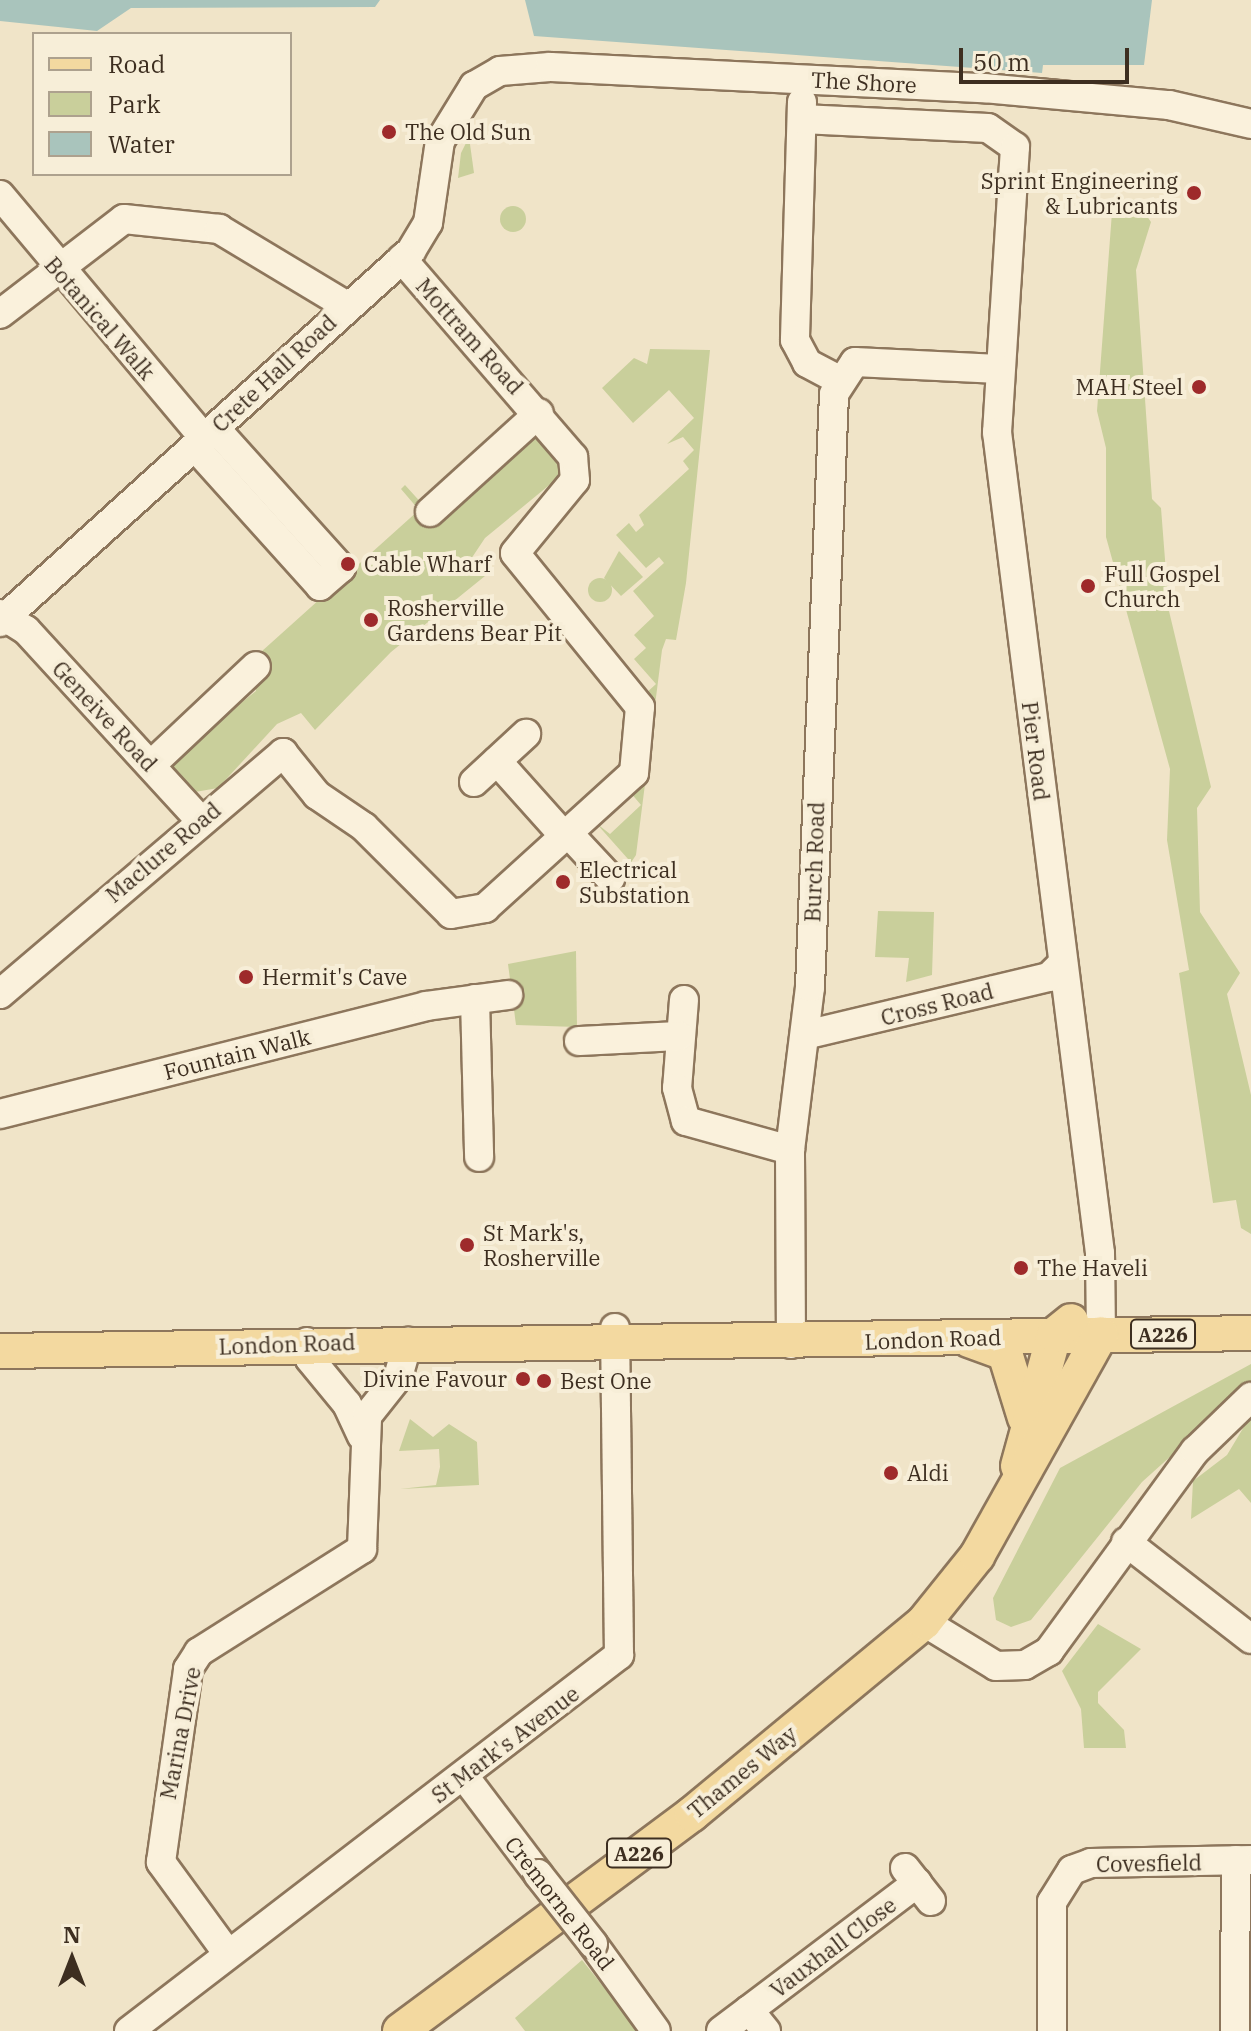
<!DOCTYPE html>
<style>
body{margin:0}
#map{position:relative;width:1251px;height:2031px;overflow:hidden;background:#f0e4c8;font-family:"IBM Plex Serif",serif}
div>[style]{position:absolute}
.green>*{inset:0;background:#c9cf9b}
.round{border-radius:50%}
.water>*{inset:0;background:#a9c4bc}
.roads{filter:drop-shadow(2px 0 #8d765c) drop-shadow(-2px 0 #8d765c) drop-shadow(0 2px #8d765c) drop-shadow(0 -2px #8d765c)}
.minor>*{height:28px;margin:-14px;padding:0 14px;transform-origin:14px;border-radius:14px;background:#faf1dc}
.major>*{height:34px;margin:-17px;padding:0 17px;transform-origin:17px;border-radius:17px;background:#f3d9a0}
.bridges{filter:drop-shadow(2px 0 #8d765c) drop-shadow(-2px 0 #8d765c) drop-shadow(0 2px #8d765c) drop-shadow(0 -2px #8d765c)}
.minor-bridge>*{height:28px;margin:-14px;padding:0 14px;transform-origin:14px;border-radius:14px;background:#faf1dc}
.dots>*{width:22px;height:22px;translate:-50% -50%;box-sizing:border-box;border:4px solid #f7eed8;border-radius:50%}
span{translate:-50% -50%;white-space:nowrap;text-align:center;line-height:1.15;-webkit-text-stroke:8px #f7eed8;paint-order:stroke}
.shield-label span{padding:2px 6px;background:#f7eed8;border:2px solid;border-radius:6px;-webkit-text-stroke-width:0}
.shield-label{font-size:20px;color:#3d2e20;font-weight:700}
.street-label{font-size:22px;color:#3d2e20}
.poi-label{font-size:22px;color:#3d2e20}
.left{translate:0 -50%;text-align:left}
.right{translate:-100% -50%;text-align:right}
.legend{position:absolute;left:32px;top:32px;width:260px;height:144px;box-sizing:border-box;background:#f7eed8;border:2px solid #ada18e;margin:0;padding:10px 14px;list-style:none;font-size:24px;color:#3d2e20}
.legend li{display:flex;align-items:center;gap:16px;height:40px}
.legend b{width:40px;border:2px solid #ada18e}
.north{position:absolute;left:32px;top:1919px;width:80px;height:80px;-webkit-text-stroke:6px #f7eed8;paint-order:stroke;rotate:0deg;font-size:22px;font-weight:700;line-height:32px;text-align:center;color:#3d2e20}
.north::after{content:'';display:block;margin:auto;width:28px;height:36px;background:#3d2e20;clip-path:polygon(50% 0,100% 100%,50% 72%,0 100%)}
.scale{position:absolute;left:959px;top:48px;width:170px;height:36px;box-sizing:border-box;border:4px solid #3d2e20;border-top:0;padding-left:10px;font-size:24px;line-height:28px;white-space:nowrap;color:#3d2e20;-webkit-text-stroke:6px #f7eed8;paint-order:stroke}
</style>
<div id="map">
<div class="green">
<div style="clip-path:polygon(469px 137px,474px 173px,458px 178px,461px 153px)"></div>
<div style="clip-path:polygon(1113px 199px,1135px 199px,1151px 222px,1136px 270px,1152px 499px,1161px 508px,1169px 611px,1211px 787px,1197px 808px,1200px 912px,1240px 973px,1227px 994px,1251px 1095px,1251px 1234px,1241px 1228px,1236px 1200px,1213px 1203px,1179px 973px,1189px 970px,1167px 840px,1170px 769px,1106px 537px,1106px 448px,1097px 411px)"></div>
<div class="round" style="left:500px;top:206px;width:26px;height:26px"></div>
<div style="clip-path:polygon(650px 349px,710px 350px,686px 583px,676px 640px,666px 639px,662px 650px,636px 855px,622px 876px,628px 859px,596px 823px,610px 834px,641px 805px,630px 792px,644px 695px,656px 684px,634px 659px,646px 648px,634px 635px,654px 616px,633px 591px,664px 563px,659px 557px,646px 568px,616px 535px,629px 523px,636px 532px,644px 525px,639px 515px,689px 469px,683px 461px,694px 450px,683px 437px,667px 444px,694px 418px,669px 390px,633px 423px,602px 388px,634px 358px,647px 364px)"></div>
<div style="clip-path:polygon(534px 431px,560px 463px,559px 477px,485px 538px,471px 559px,485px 576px,391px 652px,315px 730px,301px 713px,277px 724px,218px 788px,195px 792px,167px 762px,256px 691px,252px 660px,419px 510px,401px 489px,405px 485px,435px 518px,458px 509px)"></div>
<div style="clip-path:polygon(619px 551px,643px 577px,621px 596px,604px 578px)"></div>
<div class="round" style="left:588px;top:578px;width:24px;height:24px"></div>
<div style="clip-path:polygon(878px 911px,934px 912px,932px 975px,906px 982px,909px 958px,875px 957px)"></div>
<div style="clip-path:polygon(576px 951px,577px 1027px,516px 1025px,508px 964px)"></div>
<div style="clip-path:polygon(1251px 1364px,1251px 1384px,1142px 1482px,1031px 1620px,1011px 1627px,996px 1620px,993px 1598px,1060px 1468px)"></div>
<div style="clip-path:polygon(1251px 1415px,1251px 1503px,1239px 1489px,1191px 1519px,1193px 1481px,1227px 1455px)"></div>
<div style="clip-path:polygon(410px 1419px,433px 1437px,449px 1424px,477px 1442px,479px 1485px,400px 1489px,436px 1485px,440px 1467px,439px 1449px,399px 1451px)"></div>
<div style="clip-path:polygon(1098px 1624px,1141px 1649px,1098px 1692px,1098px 1703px,1124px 1730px,1126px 1748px,1084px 1748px,1081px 1709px,1062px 1671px)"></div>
<div style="clip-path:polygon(582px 1960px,639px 2031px,525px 2031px,515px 2018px)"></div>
</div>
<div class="water">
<div style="clip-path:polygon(0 0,380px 0,375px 7px,131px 8px,97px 31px,0 21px)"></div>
<div style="clip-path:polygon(525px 0,1152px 0,1144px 65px,1043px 65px,1042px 73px,534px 36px)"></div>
</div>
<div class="roads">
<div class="minor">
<div style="left:802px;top:102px;width:238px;rotate:91.7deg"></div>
<div style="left:795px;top:340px;width:26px;rotate:62deg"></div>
<div style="left:807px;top:363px;width:34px;rotate:28deg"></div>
<div style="left:802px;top:119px;width:186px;rotate:2.8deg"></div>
<div style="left:988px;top:128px;width:33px;rotate:35deg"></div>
<div style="left:1015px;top:147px;width:286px;rotate:93.6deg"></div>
<div style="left:997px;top:432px;width:827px;rotate:82.85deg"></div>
<div style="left:1100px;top:1253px;width:81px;rotate:89.3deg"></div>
<div style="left:0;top:195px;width:317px;rotate:50deg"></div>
<div style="left:0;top:314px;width:156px;rotate:-37.5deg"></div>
<div style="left:124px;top:219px;width:96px;rotate:6deg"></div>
<div style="left:219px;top:229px;width:149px;rotate:31deg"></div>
<div style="left:195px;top:447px;width:187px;rotate:48deg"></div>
<div style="left:320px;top:586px;width:28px;rotate:-41deg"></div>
<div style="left:341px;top:568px;width:188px;rotate:-132deg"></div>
<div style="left:430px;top:512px;width:147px;rotate:-42.2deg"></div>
<div style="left:0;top:614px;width:31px;rotate:32deg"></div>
<div style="left:26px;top:630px;width:259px;rotate:47.5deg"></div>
<div style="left:0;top:622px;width:554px;rotate:-42.07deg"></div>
<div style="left:411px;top:251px;width:33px;rotate:-59deg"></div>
<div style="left:428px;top:223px;width:83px;rotate:-81.7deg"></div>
<div style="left:440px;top:141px;width:65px;rotate:-58.3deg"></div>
<div style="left:474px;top:86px;width:30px;rotate:-30deg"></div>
<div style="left:500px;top:71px;width:50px;rotate:-4.6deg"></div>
<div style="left:550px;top:67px;width:435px;rotate:2.8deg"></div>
<div style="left:984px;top:88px;width:186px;rotate:5.3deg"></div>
<div style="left:1169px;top:105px;width:84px;rotate:13deg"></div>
<div style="left:497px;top:761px;width:101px;rotate:48.2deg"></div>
<div style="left:151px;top:765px;width:144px;rotate:-43.3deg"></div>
<div style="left:474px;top:782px;width:71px;rotate:-42.7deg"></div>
<div style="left:568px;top:833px;width:62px;rotate:47deg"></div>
<div style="left:0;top:994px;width:372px;rotate:-40.4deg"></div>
<div style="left:283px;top:753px;width:54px;rotate:51deg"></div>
<div style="left:317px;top:795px;width:57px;rotate:34.2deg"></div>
<div style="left:364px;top:827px;width:123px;rotate:45deg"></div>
<div style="left:451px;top:914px;width:35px;rotate:-10deg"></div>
<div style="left:485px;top:908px;width:201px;rotate:-42.2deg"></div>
<div style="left:634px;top:773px;width:66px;rotate:-84.8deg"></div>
<div style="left:640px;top:707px;width:198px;rotate:-129.1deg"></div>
<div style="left:515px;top:553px;width:94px;rotate:-50.6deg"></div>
<div style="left:575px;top:480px;width:23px;rotate:-95deg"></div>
<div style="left:573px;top:457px;width:262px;rotate:-130.8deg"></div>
<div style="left:475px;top:999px;width:158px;rotate:88.5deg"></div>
<div style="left:684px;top:1000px;width:88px;rotate:94.5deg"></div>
<div style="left:677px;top:1088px;width:34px;rotate:75deg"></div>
<div style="left:686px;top:1121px;width:108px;rotate:15.6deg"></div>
<div style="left:805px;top:1035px;width:251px;rotate:-13.4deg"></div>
<div style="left:1049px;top:977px;width:20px;rotate:-45deg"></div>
<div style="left:579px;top:1041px;width:100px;rotate:-2.9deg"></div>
<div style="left:0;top:1114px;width:439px;rotate:-14.2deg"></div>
<div style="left:426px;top:1006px;width:83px;rotate:-7.6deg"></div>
<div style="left:307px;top:1342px;width:17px;rotate:80deg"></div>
<div style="left:310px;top:1359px;width:58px;rotate:50.6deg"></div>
<div style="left:347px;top:1404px;width:35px;rotate:65deg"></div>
<div style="left:791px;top:1344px;width:194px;rotate:-90.3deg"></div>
<div style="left:790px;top:1150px;width:164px;rotate:-83deg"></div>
<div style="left:810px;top:987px;width:593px;rotate:-87.68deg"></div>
<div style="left:834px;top:394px;width:38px;rotate:-57deg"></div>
<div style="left:855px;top:362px;width:144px;rotate:2.8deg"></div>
<div style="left:1126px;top:1542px;width:158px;rotate:37.8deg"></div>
<div style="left:924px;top:1622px;width:84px;rotate:31.4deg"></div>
<div style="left:996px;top:1666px;width:29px;rotate:-2deg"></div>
<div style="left:1025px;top:1665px;width:28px;rotate:-30deg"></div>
<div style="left:1049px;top:1651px;width:248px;rotate:-53.9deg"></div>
<div style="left:1195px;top:1451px;width:78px;rotate:-44deg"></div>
<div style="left:464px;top:1776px;width:123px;rotate:52.9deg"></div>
<div style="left:905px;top:1868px;width:42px;rotate:51.8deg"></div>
<div style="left:593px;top:1944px;width:107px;rotate:54.1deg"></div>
<div style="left:228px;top:1954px;width:114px;rotate:-126.1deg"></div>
<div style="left:161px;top:1862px;width:195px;rotate:-82deg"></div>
<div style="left:188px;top:1669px;width:20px;rotate:-57deg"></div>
<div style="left:199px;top:1652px;width:193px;rotate:-32.3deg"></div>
<div style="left:362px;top:1549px;width:133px;rotate:-87.8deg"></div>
<div style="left:367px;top:1416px;width:50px;rotate:-51.5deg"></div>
<div style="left:398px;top:1377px;width:37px;rotate:-74deg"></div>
<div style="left:749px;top:2010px;width:211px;rotate:-37.1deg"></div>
<div style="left:129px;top:2031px;width:618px;rotate:-37.5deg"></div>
<div style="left:619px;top:1655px;width:327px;rotate:-90.7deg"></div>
<div style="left:721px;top:2031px;width:35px;rotate:-37deg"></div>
<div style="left:749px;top:2010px;width:27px;rotate:51deg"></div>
<div style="left:1052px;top:2031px;width:129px;rotate:-90deg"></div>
<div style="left:1052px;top:1902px;width:38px;rotate:-58deg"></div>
<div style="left:1072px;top:1870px;width:20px;rotate:-20deg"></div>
<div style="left:1091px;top:1863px;width:160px;rotate:-1.1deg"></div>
<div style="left:1235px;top:2031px;width:171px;rotate:-89.7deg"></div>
</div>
<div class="major">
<div style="left:969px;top:1340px;width:38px;rotate:20deg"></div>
<div style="left:1005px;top:1353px;width:68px;rotate:72.9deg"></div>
<div style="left:0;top:1351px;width:1251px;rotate:-0.82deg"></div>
<div style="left:1018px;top:1466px;width:136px;rotate:-74.6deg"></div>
<div style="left:1054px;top:1335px;width:22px;rotate:-39deg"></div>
<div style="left:400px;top:2031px;width:364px;rotate:-36.6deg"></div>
<div style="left:692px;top:1814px;width:301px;rotate:-39.6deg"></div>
<div style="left:924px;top:1622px;width:85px;rotate:-51.2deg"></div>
<div style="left:977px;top:1556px;width:254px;rotate:-60.8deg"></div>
</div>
</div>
<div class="bridges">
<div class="minor-bridge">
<div style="left:538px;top:1874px;width:89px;rotate:51.8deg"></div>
</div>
</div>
<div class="dots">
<div style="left:389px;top:132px;background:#9e2a2b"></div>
<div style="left:1194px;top:193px;background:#9e2a2b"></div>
<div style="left:1199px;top:387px;background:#9e2a2b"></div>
<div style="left:348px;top:564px;background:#9e2a2b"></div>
<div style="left:1088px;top:586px;background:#9e2a2b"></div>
<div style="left:371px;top:620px;background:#9e2a2b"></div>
<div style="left:563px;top:882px;background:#9e2a2b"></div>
<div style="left:246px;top:977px;background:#9e2a2b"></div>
<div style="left:467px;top:1245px;background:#9e2a2b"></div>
<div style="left:1021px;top:1268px;background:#9e2a2b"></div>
<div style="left:523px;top:1379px;background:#9e2a2b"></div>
<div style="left:544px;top:1381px;background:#9e2a2b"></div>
<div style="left:891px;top:1473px;background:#9e2a2b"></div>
</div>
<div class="shield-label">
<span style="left:1163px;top:1334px">A226</span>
<span style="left:639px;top:1853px">A226</span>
</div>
<div class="street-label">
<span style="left:864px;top:82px;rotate:3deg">The Shore</span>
<span style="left:100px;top:318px;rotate:49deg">Botanical Walk</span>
<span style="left:470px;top:336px;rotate:48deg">Mottram Road</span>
<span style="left:274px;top:373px;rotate:-43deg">Crete Hall Road</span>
<span style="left:105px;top:716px;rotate:47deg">Geneive Road</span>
<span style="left:1036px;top:751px;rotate:83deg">Pier Road</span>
<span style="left:163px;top:852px;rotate:-40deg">Maclure Road</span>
<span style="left:814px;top:862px;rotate:-88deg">Burch Road</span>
<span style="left:937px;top:1004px;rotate:-14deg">Cross Road</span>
<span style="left:237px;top:1054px;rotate:-14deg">Fountain Walk</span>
<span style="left:933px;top:1339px;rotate:-2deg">London Road</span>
<span style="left:287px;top:1344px;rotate:-2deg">London Road</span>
<span style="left:180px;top:1733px;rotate:-79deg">Marina Drive</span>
<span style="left:505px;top:1744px;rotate:-37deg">St Mark's Avenue</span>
<span style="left:742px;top:1772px;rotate:-39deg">Thames Way</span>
<span style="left:1149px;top:1863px;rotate:-1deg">Covesfield</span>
<span style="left:560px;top:1903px;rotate:52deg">Cremorne Road</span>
<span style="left:833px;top:1947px;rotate:-37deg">Vauxhall Close</span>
</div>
<div class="poi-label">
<span class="left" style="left:405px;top:132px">The Old Sun</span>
<span class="right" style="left:1178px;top:193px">Sprint Engineering<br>&amp; Lubricants</span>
<span class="right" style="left:1183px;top:387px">MAH Steel</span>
<span class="left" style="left:364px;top:564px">Cable Wharf</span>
<span class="left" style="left:1104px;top:586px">Full Gospel<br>Church</span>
<span class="left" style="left:387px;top:620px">Rosherville<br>Gardens Bear Pit</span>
<span class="left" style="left:579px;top:882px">Electrical<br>Substation</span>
<span class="left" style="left:262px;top:977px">Hermit's Cave</span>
<span class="left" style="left:483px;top:1245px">St Mark's,<br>Rosherville</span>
<span class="left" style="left:1037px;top:1268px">The Haveli</span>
<span class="right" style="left:507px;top:1379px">Divine Favour</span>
<span class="left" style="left:560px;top:1381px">Best One</span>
<span class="left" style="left:907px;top:1473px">Aldi</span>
</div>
<ul class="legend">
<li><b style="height:10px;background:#f3d9a0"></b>Road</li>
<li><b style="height:22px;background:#c9cf9b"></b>Park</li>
<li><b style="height:22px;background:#a9c4bc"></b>Water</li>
</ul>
<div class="north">N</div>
<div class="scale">50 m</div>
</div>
